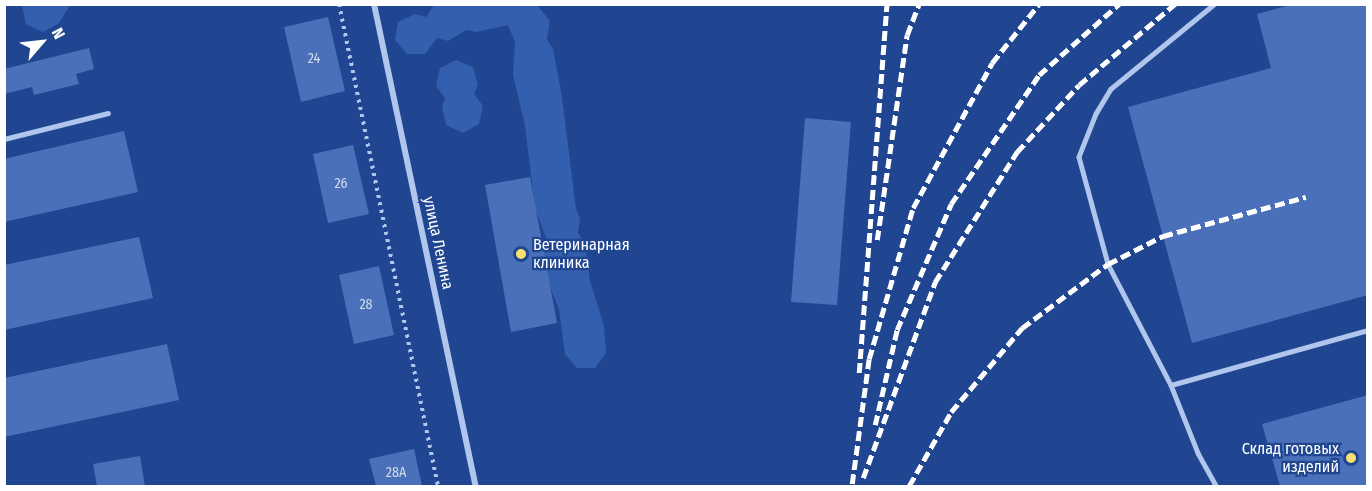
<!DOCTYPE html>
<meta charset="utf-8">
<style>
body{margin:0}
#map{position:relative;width:1372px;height:491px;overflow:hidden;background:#204691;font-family:"Fira Sans Condensed",sans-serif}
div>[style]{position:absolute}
.green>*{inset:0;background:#335fae}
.building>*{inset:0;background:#4970b8}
.path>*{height:4px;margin-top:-2px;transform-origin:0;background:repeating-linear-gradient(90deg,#b1c6ed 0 3px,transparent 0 7.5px)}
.lane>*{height:4.5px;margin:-2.25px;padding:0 2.25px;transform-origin:2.25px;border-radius:2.25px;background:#b1c6ed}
.street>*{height:6px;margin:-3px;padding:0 3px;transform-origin:3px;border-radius:3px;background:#b1c6ed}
.rail>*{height:4.5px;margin-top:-2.25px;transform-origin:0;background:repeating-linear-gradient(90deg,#fff 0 10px,transparent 0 14.5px)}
.dots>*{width:16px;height:16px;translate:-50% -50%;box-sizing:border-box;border:3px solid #204691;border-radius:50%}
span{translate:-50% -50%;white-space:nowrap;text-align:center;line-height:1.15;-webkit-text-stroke:4.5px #204691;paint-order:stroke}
.number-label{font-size:14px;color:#d2dbed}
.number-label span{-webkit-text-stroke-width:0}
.street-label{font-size:16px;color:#fff}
.poi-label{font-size:16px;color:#fff}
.left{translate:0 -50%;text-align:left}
.right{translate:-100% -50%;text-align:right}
.frame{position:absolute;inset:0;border:6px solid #fff;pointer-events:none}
.north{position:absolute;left:12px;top:12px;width:60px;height:60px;-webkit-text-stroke:4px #204691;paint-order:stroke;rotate:62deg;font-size:16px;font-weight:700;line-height:24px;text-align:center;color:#fff}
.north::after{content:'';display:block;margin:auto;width:21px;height:27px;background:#fff;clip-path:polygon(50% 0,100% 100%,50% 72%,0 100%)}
</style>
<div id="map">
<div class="green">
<div style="clip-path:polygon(22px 5px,70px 4px,70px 5px,59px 23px,43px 32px,26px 24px)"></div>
<div style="clip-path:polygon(434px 5px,537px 5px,550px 21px,547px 39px,553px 49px,562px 97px,576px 209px,580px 218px,578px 233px,585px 243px,590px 281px,604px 326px,606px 353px,595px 368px,577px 368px,565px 354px,559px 309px,548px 282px,543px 254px,546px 238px,535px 208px,525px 126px,513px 75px,515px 42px,508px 25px,476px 32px,466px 30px,448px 41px,437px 38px,425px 54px,407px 54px,395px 40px,398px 22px,415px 14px,426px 17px)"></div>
<div style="clip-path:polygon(456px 60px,473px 67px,478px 85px,474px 94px,483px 106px,479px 124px,463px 133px,446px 125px,442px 107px,445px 98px,436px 86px,440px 68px)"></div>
</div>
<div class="building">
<div style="clip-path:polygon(1294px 4px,1368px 4px,1368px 295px,1192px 343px,1128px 107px,1271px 68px,1257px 14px)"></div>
<div style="clip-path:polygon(328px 17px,345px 91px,301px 102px,284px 27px)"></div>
<div style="clip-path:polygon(89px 48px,94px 69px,76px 74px,79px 84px,34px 95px,32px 87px,4px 94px,4px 69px)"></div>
<div style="clip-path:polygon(805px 118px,851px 122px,837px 305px,791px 302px)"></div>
<div style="clip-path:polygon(124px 131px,138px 192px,4px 222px,4px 159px)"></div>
<div style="clip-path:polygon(353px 145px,369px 214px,328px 223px,313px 154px)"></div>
<div style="clip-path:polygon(530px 177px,557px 323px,511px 332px,485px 185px)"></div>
<div style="clip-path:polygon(139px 237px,153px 298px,4px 330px,4px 265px)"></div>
<div style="clip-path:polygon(379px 266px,394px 335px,354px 344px,339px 275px)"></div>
<div style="clip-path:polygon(167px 344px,179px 400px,4px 437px,4px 378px)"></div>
<div style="clip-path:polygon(1368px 395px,1368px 486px,1280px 486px,1262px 424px)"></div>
<div style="clip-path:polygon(414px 449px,422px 486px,376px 486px,369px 459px)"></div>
<div style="clip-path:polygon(140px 456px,145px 486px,97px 486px,93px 464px)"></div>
</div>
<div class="path">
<div style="left:339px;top:4px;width:492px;rotate:78.4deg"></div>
</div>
<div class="lane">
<div style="left:1215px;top:4px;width:134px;rotate:140.7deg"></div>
<div style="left:1111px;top:89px;width:29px;rotate:121deg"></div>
<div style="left:1096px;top:114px;width:46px;rotate:111.6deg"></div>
<div style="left:1079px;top:157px;width:111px;rotate:74.8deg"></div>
<div style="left:1108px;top:264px;width:136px;rotate:62.5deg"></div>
<div style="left:1171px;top:385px;width:73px;rotate:68.3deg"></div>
<div style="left:1198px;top:453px;width:38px;rotate:61deg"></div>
<div style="left:4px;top:139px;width:107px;rotate:-14deg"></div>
<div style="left:1171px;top:385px;width:205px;rotate:-15.6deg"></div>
</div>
<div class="street">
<div style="left:374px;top:4px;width:493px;rotate:78.1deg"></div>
</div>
<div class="rail">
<div style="left:877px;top:240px;width:207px;rotate:-81.7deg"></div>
<div style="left:907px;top:35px;width:33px;rotate:-69deg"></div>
<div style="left:859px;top:373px;width:370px;rotate:-85.7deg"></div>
<div style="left:875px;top:425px;width:98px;rotate:-77deg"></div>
<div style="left:897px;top:330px;width:137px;rotate:-66.8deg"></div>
<div style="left:951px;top:204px;width:156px;rotate:-55.7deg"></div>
<div style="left:1039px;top:75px;width:107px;rotate:-41.6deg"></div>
<div style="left:863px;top:478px;width:209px;rotate:-69.8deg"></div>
<div style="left:935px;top:282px;width:154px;rotate:-57.8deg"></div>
<div style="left:1017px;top:152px;width:91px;rotate:-47.2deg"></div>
<div style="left:1079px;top:85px;width:126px;rotate:-40.2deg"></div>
<div style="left:852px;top:484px;width:126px;rotate:-82.3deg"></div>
<div style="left:869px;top:359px;width:157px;rotate:-73.8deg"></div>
<div style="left:913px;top:208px;width:165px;rotate:-61.4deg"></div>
<div style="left:992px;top:63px;width:75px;rotate:-51.5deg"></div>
<div style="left:909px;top:486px;width:85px;rotate:-60.4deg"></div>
<div style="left:951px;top:412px;width:110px;rotate:-49.8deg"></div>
<div style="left:1022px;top:328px;width:107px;rotate:-36.7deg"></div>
<div style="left:1108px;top:264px;width:62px;rotate:-27deg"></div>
<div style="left:1163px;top:236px;width:148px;rotate:-15.3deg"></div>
</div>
<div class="dots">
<div style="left:521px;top:254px;background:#fae071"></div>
<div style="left:1351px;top:458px;background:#fae071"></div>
</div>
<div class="number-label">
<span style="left:314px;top:59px">24</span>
<span style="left:341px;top:184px">26</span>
<span style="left:366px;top:305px">28</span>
<span style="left:396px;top:473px">28А</span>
</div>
<div class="street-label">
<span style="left:438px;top:243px;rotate:78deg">улица Ленина</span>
</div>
<div class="poi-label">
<span class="left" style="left:533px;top:254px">Ветеринарная<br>клиника</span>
<span class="right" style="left:1339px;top:458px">Склад готовых<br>изделий</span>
</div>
<div class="frame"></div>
<div class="north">N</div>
</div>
